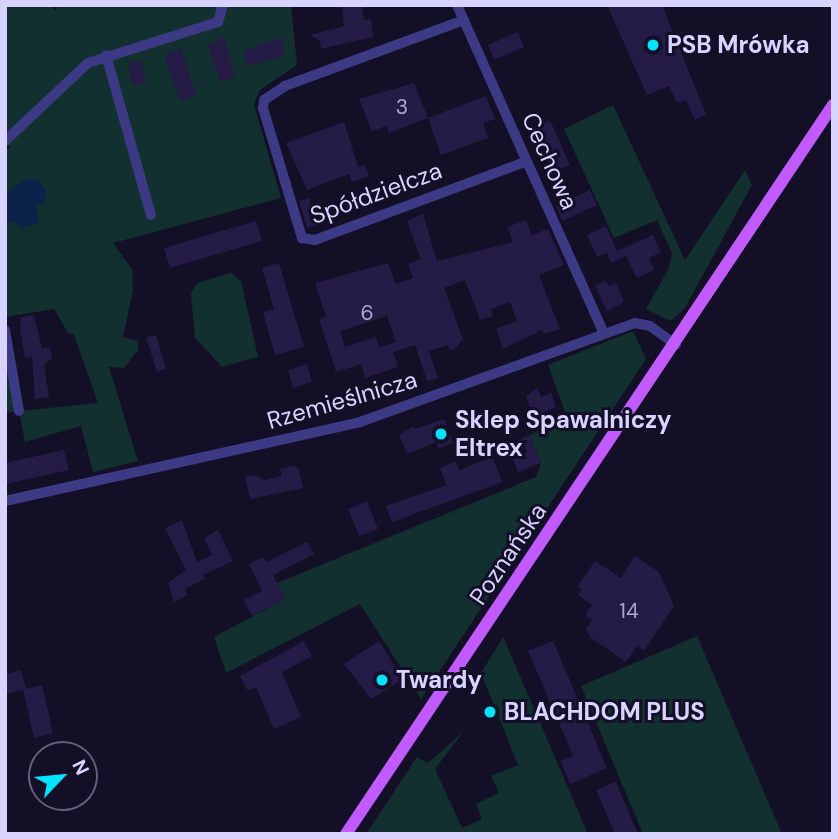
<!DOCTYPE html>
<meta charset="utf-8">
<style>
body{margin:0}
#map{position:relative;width:838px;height:839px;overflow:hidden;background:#130f26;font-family:"DM Sans",sans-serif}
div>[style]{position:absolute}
.green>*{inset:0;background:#12302f}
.water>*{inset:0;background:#0c2248}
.building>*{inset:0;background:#241b47}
.minor>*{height:10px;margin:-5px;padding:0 5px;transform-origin:5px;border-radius:5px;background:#3d3a85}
.major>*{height:12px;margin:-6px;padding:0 6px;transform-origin:6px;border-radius:6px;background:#c25bff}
.dots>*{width:19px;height:19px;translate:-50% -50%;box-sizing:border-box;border:4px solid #130f26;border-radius:50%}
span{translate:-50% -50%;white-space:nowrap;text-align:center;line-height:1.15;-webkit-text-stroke:6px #130f26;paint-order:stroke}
.number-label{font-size:21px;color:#aca6d1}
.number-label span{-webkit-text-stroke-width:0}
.poi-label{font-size:24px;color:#d9d4ff;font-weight:700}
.left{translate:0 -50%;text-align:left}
.street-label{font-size:24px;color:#d9d4ff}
.frame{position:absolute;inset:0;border:7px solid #d9d4ff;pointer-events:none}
.north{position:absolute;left:28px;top:741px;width:70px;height:70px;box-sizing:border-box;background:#130f26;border:2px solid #625e7d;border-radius:50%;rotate:64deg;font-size:19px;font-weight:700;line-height:28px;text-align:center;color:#d9d4ff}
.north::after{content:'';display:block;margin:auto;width:24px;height:32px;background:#00e5ff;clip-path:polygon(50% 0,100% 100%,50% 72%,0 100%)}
</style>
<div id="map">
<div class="green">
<div style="clip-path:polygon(5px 5px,50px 5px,55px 10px,60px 5px,291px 5px,297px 65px,260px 90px,254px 104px,281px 198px,113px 243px,132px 269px,133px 291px,123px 337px,138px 341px,138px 350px,124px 368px,109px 367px,138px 461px,93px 472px,81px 426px,25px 442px,19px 411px,5px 413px,5px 330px,19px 411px,98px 403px,74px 335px,68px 333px,54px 309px,5px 317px,5px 151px,10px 147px,5px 142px)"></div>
<div style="clip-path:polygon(613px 105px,685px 260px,745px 170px,752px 185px,685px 308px,671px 321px,646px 309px,669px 268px,672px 253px,657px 220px,614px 238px,564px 129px)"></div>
<div style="clip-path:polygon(231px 273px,241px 281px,258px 357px,222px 367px,195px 338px,191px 294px,197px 283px)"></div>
<div style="clip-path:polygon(633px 331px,646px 359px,421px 699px,360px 604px,226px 673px,214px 637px,285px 599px,277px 583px,536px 477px,541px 463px,530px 435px,566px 415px,548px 365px)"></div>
<div style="clip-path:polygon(697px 636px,782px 834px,643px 834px,581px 686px)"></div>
<div style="clip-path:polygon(503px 637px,588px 834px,366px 834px,417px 757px,428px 763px,463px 732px,435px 769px,462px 828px,482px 819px,476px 804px,499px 793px,491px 776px,518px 765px,481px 673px)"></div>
</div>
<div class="water">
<div style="clip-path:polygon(26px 179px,37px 179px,46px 191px,45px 203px,37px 205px,39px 224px,20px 228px,14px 221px,5px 223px,5px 194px)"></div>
</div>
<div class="building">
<div style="clip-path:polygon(342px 5px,362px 5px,364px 20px,371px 19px,373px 37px,321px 49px,320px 41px,310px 35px,344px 26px)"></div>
<div style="clip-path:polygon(607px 5px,662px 5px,706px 114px,695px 120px,686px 100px,677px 103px,669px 86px,647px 95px)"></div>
<div style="clip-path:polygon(518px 32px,524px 47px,494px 60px,488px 45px)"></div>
<div style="clip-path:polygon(224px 37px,235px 77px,220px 82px,208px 46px)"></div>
<div style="clip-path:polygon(282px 37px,284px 55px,248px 66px,243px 51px)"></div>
<div style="clip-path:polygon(181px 48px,196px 95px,180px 101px,164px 54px)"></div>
<div style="clip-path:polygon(142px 61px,146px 83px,132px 85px,128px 63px)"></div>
<div style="clip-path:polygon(414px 83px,428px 118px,389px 133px,386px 126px,372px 131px,359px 99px)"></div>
<div style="clip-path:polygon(486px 96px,495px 119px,483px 123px,488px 138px,441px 155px,428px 118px)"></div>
<div style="clip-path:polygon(550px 120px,570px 165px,555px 172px,533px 128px)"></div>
<div style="clip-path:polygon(344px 122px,358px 167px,365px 165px,369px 176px,352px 182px,349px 174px,307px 190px,286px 143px)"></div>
<div style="clip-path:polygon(590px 190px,597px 205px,562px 221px,556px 206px)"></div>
<div style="clip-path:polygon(309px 198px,318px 225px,307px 228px,299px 201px)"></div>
<div style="clip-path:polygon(evenodd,423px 214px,437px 261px,513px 242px,507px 227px,526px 220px,532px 235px,548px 229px,564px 265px,539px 275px,560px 329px,544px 334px,542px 330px,503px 349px,496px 329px,517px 321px,510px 302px,491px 309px,493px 316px,480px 320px,465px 280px,444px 288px,463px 339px,455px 349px,450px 351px,448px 345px,429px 351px,438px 378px,427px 381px,415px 345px,393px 352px,398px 367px,365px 378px,361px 364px,336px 372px,319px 319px,326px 317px,315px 283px,388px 263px,396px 284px,413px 278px,408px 264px,421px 259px,407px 221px,423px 214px,387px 316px,396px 342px,379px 347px,376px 337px,345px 347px,340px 331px,387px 316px)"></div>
<div style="clip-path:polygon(256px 221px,262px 241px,170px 268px,164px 248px)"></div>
<div style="clip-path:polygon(606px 226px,617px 251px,653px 235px,661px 252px,649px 258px,654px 270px,637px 278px,626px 256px,611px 263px,607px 253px,597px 257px,587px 235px)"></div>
<div style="clip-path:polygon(279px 263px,304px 347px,275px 355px,263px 312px,274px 309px,262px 268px)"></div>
<div style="clip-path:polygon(606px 280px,609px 286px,616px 283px,624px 302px,607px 311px,595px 286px)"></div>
<div style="clip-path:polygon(34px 315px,42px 349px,50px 347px,52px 358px,44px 365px,49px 397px,35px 399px,32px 357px,25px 358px,20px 329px,21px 317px)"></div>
<div style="clip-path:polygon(156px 335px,166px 369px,157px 372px,146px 337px)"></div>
<div style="clip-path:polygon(307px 364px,312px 382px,293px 388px,288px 370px)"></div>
<div style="clip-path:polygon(537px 388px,541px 397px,551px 393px,556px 407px,533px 416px,526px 396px)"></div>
<div style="clip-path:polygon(444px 419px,453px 443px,439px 449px,436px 442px,407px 454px,399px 435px,414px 426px,415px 429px)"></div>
<div style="clip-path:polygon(530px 435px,541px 463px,518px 472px,513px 459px,527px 453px,521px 438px)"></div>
<div style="clip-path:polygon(64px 450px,69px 470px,5px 484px,5px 463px)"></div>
<div style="clip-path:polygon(493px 457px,502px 482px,392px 522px,386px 506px,446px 485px,440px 468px,456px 461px,459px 470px)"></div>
<div style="clip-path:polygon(294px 466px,299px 469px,303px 488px,250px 499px,245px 477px,254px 475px,264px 480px,282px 476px,280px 469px)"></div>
<div style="clip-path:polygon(367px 501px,378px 529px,359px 536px,348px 509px)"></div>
<div style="clip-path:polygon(182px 520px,197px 562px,212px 555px,204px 538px,218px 530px,233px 561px,203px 575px,205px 579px,185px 589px,188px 595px,174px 602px,168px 583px,186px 570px,165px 528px)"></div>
<div style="clip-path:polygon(307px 542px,314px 554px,273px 575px,285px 599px,252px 616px,244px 600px,262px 591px,249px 564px,263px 557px,266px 562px)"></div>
<div style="clip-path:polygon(635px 556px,659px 572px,674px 606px,644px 651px,637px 646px,626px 662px,591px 638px,586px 629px,592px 620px,585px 615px,592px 605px,578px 595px,582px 590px,577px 587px,595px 561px,621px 578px)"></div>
<div style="clip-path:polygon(304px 641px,312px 656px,282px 672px,301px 717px,274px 729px,256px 687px,248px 691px,240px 676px)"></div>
<div style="clip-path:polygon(379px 641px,403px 679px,371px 699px,344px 664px)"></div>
<div style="clip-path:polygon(553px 641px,607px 768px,570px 784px,561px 761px,573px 756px,528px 651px)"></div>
<div style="clip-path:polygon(21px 670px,26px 689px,42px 685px,53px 733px,34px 738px,23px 690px,5px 694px,5px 674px)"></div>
<div style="clip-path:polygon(616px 782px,638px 834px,615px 834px,596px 790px)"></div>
</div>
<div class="minor">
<div style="left:457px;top:5px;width:360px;rotate:65.9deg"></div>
<div style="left:464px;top:20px;width:191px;rotate:159.8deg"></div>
<div style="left:285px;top:86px;width:25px;rotate:146deg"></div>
<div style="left:264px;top:100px;width:8px;rotate:97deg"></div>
<div style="left:263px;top:108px;width:136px;rotate:73.3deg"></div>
<div style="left:302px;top:238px;width:13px;rotate:9deg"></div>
<div style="left:315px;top:240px;width:226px;rotate:-20.4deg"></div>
<div style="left:106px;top:55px;width:166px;rotate:74.3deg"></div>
<div style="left:5px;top:141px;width:114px;rotate:-43.2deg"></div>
<div style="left:88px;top:63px;width:136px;rotate:-17.5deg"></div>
<div style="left:218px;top:22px;width:18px;rotate:-74deg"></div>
<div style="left:5px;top:330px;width:82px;rotate:80.2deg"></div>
<div style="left:5px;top:501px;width:364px;rotate:-12.5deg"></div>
<div style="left:360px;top:422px;width:292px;rotate:-19.8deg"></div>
<div style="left:635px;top:323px;width:15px;rotate:11deg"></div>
<div style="left:650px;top:326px;width:32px;rotate:36deg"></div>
</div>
<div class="major">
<div style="left:346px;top:834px;width:877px;rotate:-56.26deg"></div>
</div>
<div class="dots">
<div style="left:653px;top:45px;background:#00e5ff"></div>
<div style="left:441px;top:434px;background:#00e5ff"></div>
<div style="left:382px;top:680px;background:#00e5ff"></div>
<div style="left:490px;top:712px;background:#00e5ff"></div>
</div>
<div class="number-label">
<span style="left:402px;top:107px">3</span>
<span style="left:367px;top:313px">6</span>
<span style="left:629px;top:611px">14</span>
</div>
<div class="poi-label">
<span class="left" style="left:667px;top:45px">PSB Mrówka</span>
<span class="left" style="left:455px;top:434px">Sklep Spawalniczy<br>Eltrex</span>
<span class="left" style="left:396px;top:680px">Twardy</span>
<span class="left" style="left:504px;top:712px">BLACHDOM PLUS</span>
</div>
<div class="street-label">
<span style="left:550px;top:161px;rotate:66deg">Cechowa</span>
<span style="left:376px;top:193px;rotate:-20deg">Spółdzielcza</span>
<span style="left:342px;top:400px;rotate:-16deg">Rzemieślnicza</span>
<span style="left:508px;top:554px;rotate:-56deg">Poznańska</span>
</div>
<div class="frame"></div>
<div class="north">N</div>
</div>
